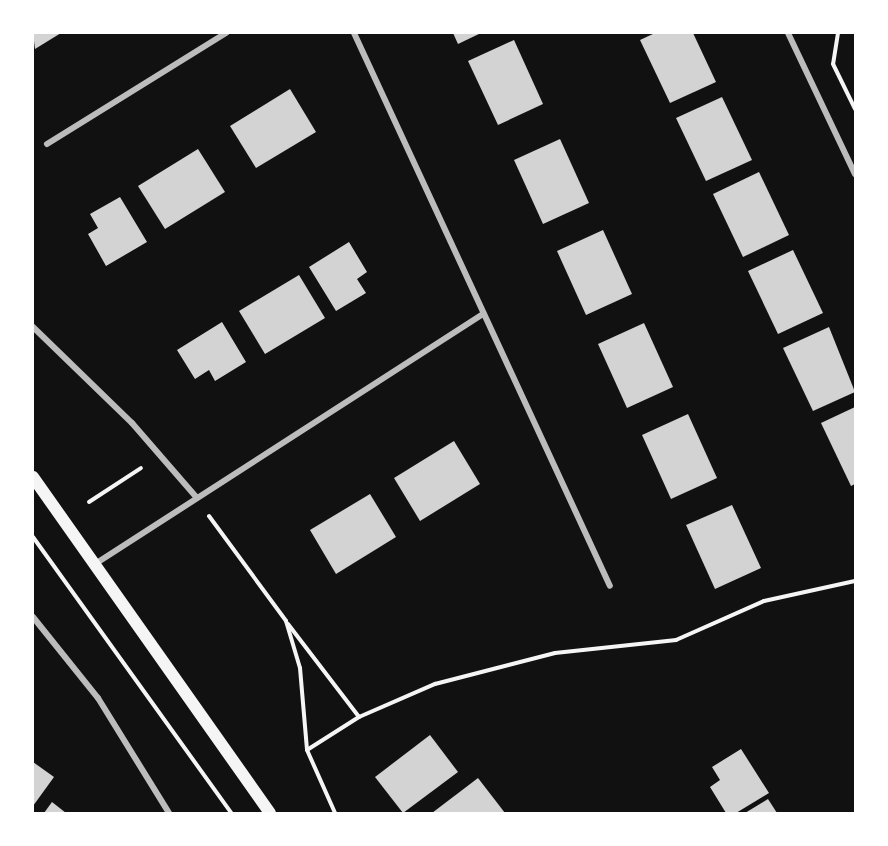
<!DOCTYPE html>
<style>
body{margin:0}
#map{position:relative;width:888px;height:846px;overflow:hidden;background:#111;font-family:"Exo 2",sans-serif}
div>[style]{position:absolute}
.building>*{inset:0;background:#d3d3d3}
.path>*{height:4px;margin:-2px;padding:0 2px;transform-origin:2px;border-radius:2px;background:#f5f5f5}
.minor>*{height:6px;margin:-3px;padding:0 3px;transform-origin:3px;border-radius:3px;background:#bcbcbc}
.secondary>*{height:12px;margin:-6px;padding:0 6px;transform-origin:6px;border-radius:6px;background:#f5f5f5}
span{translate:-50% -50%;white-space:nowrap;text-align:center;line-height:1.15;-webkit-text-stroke:4.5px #fff;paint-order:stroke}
.frame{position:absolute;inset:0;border:34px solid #fff;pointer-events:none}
</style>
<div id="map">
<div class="building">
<div style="clip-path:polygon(33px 33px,61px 33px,35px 49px)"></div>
<div style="clip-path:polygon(453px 33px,481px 33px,458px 44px)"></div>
<div style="clip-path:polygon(655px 33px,693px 33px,716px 82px,670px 103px,640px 40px)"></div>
<div style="clip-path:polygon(514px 40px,543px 104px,498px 125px,468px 61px)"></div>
<div style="clip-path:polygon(290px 89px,316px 132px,256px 168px,230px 126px)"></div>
<div style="clip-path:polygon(722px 97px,752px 160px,706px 181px,676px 118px)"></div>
<div style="clip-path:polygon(560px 139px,589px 203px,543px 224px,514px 160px)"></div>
<div style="clip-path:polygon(198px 149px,225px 192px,165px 229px,138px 186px)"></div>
<div style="clip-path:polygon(759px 172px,789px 235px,743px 257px,713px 194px)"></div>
<div style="clip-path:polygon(120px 197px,147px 242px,106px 266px,88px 234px,98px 228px,90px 214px)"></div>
<div style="clip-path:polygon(603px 230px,632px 294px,586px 315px,557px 251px)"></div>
<div style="clip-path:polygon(349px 242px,367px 272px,357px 279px,366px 293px,336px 311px,309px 267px)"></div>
<div style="clip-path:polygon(793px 250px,823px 313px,778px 334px,748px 271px)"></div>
<div style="clip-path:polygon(299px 275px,325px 318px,265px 354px,239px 311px)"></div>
<div style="clip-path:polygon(222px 322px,246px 362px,215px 381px,209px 370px,195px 379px,177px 350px)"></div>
<div style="clip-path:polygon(644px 323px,673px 387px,627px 408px,598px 344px)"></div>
<div style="clip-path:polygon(829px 327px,855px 392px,813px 411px,783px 348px)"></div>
<div style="clip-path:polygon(855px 407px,855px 484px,851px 486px,821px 423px)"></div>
<div style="clip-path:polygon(688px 414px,717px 478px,671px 499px,642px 435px)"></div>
<div style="clip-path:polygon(454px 441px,480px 484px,420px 521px,394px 478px)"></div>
<div style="clip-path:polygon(370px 494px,396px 537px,336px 574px,310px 530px)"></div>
<div style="clip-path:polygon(732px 505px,761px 568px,715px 589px,686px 525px)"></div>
<div style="clip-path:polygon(430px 735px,458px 772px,403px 813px,375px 777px)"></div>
<div style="clip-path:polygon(741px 749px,769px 793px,736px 813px,726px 813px,710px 787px,720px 780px,712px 767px)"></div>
<div style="clip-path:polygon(33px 762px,54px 777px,33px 806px)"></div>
<div style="clip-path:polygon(478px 778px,505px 813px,432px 813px)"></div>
<div style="clip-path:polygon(768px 799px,777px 813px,745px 813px)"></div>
<div style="clip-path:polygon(52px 802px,66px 813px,44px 813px)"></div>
</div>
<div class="path">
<div style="left:838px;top:33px;width:31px;rotate:99deg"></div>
<div style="left:833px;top:64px;width:50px;rotate:63.9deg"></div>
<div style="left:89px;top:502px;width:62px;rotate:-33.2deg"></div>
<div style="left:209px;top:516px;width:130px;rotate:53.7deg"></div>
<div style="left:286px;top:621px;width:49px;rotate:73.4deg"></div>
<div style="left:300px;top:668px;width:82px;rotate:85.1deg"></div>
<div style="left:307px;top:750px;width:69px;rotate:66deg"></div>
<div style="left:33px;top:537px;width:340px;rotate:54.3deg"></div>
<div style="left:288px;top:624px;width:117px;rotate:52.6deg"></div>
<div style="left:307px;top:750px;width:62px;rotate:-32.4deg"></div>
<div style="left:359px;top:717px;width:83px;rotate:-23.5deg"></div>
<div style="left:435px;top:684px;width:124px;rotate:-14.5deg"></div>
<div style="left:555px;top:653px;width:122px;rotate:-6.1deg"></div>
<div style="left:676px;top:640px;width:96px;rotate:-23.9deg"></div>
<div style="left:764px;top:601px;width:93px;rotate:-12.4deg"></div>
</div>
<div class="minor">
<div style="left:354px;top:33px;width:609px;rotate:65.16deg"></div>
<div style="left:788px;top:33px;width:156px;rotate:64.6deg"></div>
<div style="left:47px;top:144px;width:211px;rotate:-31.8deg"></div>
<div style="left:33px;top:327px;width:138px;rotate:44.1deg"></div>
<div style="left:132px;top:423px;width:99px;rotate:49.1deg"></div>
<div style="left:95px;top:564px;width:462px;rotate:-32.8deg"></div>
<div style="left:33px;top:617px;width:104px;rotate:51.3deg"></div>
<div style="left:98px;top:698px;width:135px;rotate:58.3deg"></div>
</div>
<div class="secondary">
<div style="left:33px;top:477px;width:411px;rotate:54.8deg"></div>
</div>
<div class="frame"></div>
</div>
